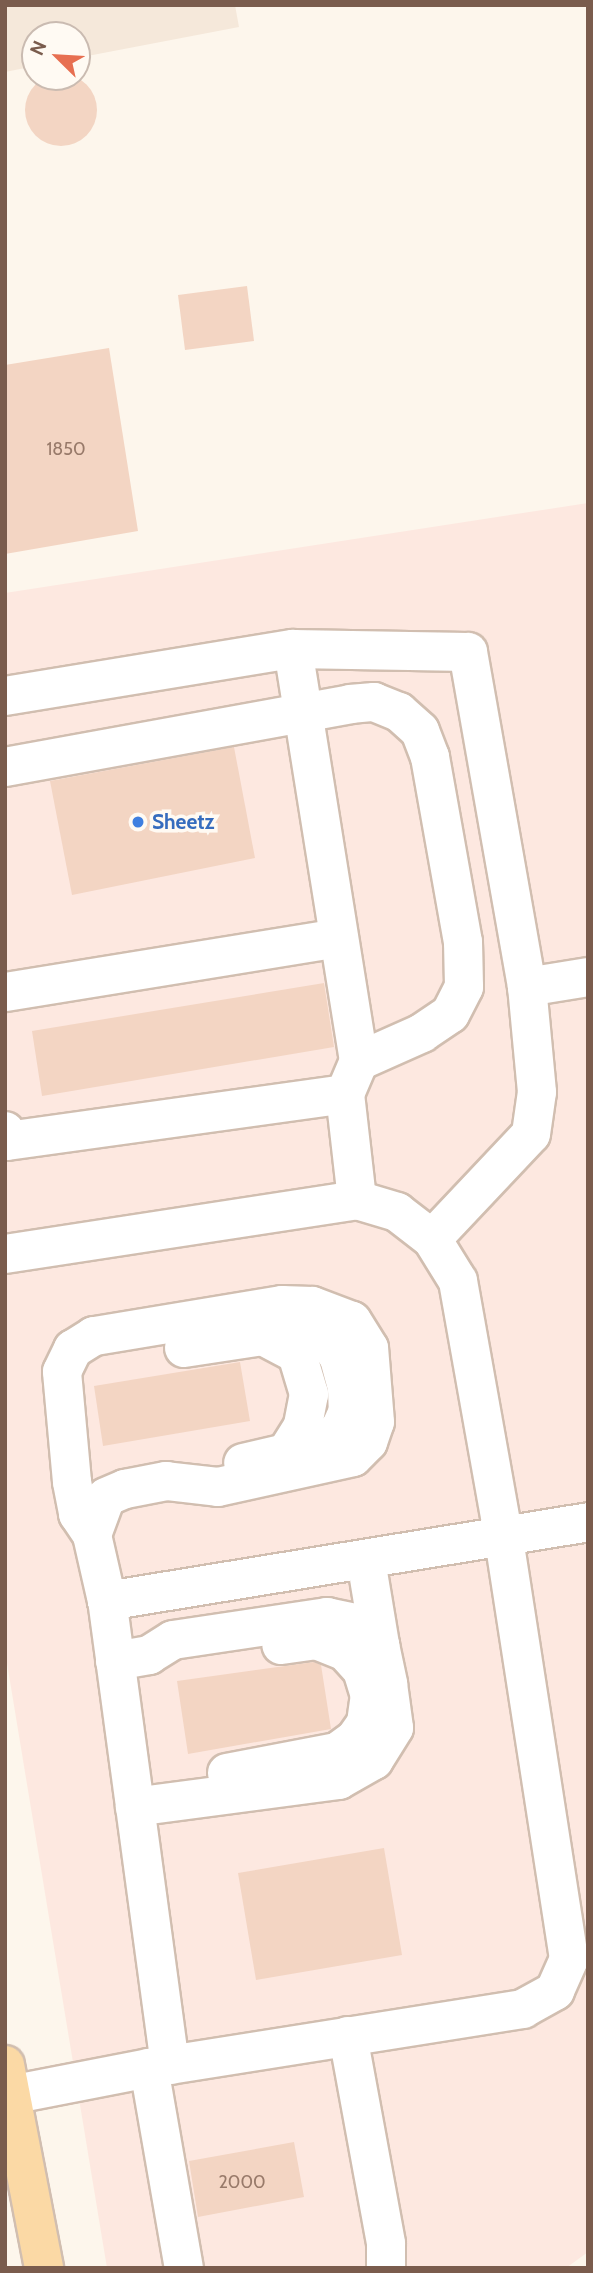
<!DOCTYPE html>
<style>
body{margin:0}
#map{position:relative;width:593px;height:2273px;overflow:hidden;background:#fdf6ec;font-family:Cabin,sans-serif}
div>[style]{position:absolute}
.residential>*{inset:0;background:#f5e8da}
.commercial>*{inset:0;background:#fde8e0}
.building>*{inset:0;background:#f3d5c3}
.round{border-radius:50%}
.roads{filter:drop-shadow(2px 0 #d1beb0) drop-shadow(-2px 0 #d1beb0) drop-shadow(0 2px #d1beb0) drop-shadow(0 -2px #d1beb0)}
.minor>*{height:38px;margin:-19px;padding:0 19px;transform-origin:19px;border-radius:19px;background:#fff}
.major>*{height:38px;margin:-19px;padding:0 19px;transform-origin:19px;border-radius:19px;background:#fbd9a5}
.dots>*{width:19px;height:19px;translate:-50% -50%;box-sizing:border-box;border:4px solid #fffaf3;border-radius:50%}
span{translate:-50% -50%;white-space:nowrap;text-align:center;line-height:1.15;-webkit-text-stroke:7px #fffaf3;paint-order:stroke}
.number-label{font-size:18px;color:#987a6a}
.number-label span{-webkit-text-stroke-width:0}
.shop-label{font-size:21px;color:#366cbe;font-weight:700}
.left{translate:0 -50%;text-align:left}
.frame{position:absolute;inset:0;border:7px solid #7a5c4d;pointer-events:none}
.north{position:absolute;left:21px;top:21px;width:70px;height:70px;box-sizing:border-box;background:#fffaf3;border:2px solid #cabbb1;border-radius:50%;rotate:294deg;font-size:19px;font-weight:700;line-height:28px;text-align:center;color:#7a5c4d}
.north::after{content:'';display:block;margin:auto;width:24px;height:32px;background:#e76f51;clip-path:polygon(50% 0,100% 100%,50% 72%,0 100%)}
</style>
<div id="map">
<div class="residential">
<div style="clip-path:polygon(5px 5px,235px 5px,239px 27px,77px 58px,77px 35px,35px 35px,35px 66px,5px 72px)"></div>
</div>
<div class="commercial">
<div style="clip-path:polygon(588px 503px,588px 2252px,566px 2268px,107px 2268px,5px 1651px,5px 593px)"></div>
</div>
<div class="building">
<div class="round" style="left:25px;top:74px;width:72px;height:72px"></div>
<div style="clip-path:polygon(247px 286px,254px 341px,185px 350px,178px 295px)"></div>
<div style="clip-path:polygon(109px 348px,138px 531px,5px 554px,5px 365px)"></div>
<div style="clip-path:polygon(234px 747px,255px 858px,72px 895px,50px 781px)"></div>
<div style="clip-path:polygon(324px 983px,334px 1047px,42px 1096px,32px 1031px)"></div>
<div style="clip-path:polygon(240px 1362px,250px 1421px,103px 1446px,94px 1386px)"></div>
<div style="clip-path:polygon(314px 1662px,321px 1665px,331px 1729px,188px 1754px,177px 1681px)"></div>
<div style="clip-path:polygon(384px 1848px,402px 1955px,256px 1980px,238px 1873px)"></div>
<div style="clip-path:polygon(294px 2142px,304px 2197px,198px 2217px,189px 2161px)"></div>
</div>
<div class="roads">
<div class="minor">
<div style="left:293px;top:649px;width:175px;rotate:1deg"></div>
<div style="left:468px;top:652px;width:340px;rotate:80deg"></div>
<div style="left:5px;top:696px;width:292px;rotate:-9.3deg"></div>
<div style="left:293px;top:649px;width:417px;rotate:80.9deg"></div>
<div style="left:359px;top:1061px;width:36px;rotate:113deg"></div>
<div style="left:345px;top:1094px;width:107px;rotate:83.5deg"></div>
<div style="left:5px;top:767px;width:351px;rotate:-10.3deg"></div>
<div style="left:350px;top:704px;width:24px;rotate:-5deg"></div>
<div style="left:374px;top:702px;width:27px;rotate:22deg"></div>
<div style="left:399px;top:712px;width:28px;rotate:42deg"></div>
<div style="left:420px;top:731px;width:28px;rotate:69deg"></div>
<div style="left:430px;top:757px;width:188px;rotate:79.9deg"></div>
<div style="left:463px;top:942px;width:45px;rotate:88.7deg"></div>
<div style="left:464px;top:987px;width:30px;rotate:117deg"></div>
<div style="left:450px;top:1014px;width:34px;rotate:146deg"></div>
<div style="left:422px;top:1033px;width:69px;rotate:156deg"></div>
<div style="left:5px;top:992px;width:338px;rotate:-9.2deg"></div>
<div style="left:5px;top:1131px;width:10px;rotate:79deg"></div>
<div style="left:7px;top:1141px;width:341px;rotate:-7.9deg"></div>
<div style="left:432px;top:1239px;width:144px;rotate:-46.7deg"></div>
<div style="left:531px;top:1134px;width:42px;rotate:-81.9deg"></div>
<div style="left:537px;top:1092px;width:105px;rotate:-95.4deg"></div>
<div style="left:527px;top:987px;width:62px;rotate:-9.3deg"></div>
<div style="left:5px;top:1254px;width:356px;rotate:-8.7deg"></div>
<div style="left:357px;top:1200px;width:42px;rotate:16.7deg"></div>
<div style="left:397px;top:1212px;width:44px;rotate:37.6deg"></div>
<div style="left:432px;top:1239px;width:49px;rotate:58.2deg"></div>
<div style="left:458px;top:1281px;width:262px;rotate:79.9deg"></div>
<div style="left:504px;top:1539px;width:425px;rotate:81.2deg"></div>
<div style="left:569px;top:1959px;width:35px;rotate:114deg"></div>
<div style="left:555px;top:1991px;width:37px;rotate:151deg"></div>
<div style="left:523px;top:2009px;width:379px;rotate:171deg"></div>
<div style="left:149px;top:2068px;width:142px;rotate:169deg"></div>
<div style="left:267px;top:1335px;width:41px;rotate:-7deg"></div>
<div style="left:308px;top:1330px;width:21px;rotate:28deg"></div>
<div style="left:327px;top:1340px;width:22px;rotate:56deg"></div>
<div style="left:339px;top:1358px;width:31px;rotate:75deg"></div>
<div style="left:347px;top:1388px;width:23px;rotate:88deg"></div>
<div style="left:348px;top:1411px;width:20px;rotate:114deg"></div>
<div style="left:340px;top:1429px;width:23px;rotate:140deg"></div>
<div style="left:322px;top:1444px;width:37px;rotate:166deg"></div>
<div style="left:184px;top:1348px;width:80px;rotate:-8.6deg"></div>
<div style="left:263px;top:1336px;width:38px;rotate:28deg"></div>
<div style="left:297px;top:1354px;width:42px;rotate:73.3deg"></div>
<div style="left:309px;top:1394px;width:33px;rotate:101deg"></div>
<div style="left:303px;top:1426px;width:32px;rotate:122deg"></div>
<div style="left:286px;top:1453px;width:44px;rotate:166.9deg"></div>
<div style="left:92px;top:1535px;width:40px;rotate:-69.8deg"></div>
<div style="left:106px;top:1497px;width:21px;rotate:-23deg"></div>
<div style="left:125px;top:1489px;width:42px;rotate:-11deg"></div>
<div style="left:166px;top:1481px;width:52px;rotate:6.6deg"></div>
<div style="left:218px;top:1487px;width:138px;rotate:-12.5deg"></div>
<div style="left:353px;top:1457px;width:21px;rotate:-45deg"></div>
<div style="left:368px;top:1442px;width:21px;rotate:-71deg"></div>
<div style="left:375px;top:1422px;width:74px;rotate:-94.6deg"></div>
<div style="left:369px;top:1348px;width:32px;rotate:-122deg"></div>
<div style="left:352px;top:1321px;width:43px;rotate:-159.4deg"></div>
<div style="left:312px;top:1306px;width:30px;rotate:-178deg"></div>
<div style="left:282px;top:1305px;width:191px;rotate:170.6deg"></div>
<div style="left:94px;top:1336px;width:25px;rotate:148deg"></div>
<div style="left:73px;top:1349px;width:25px;rotate:116deg"></div>
<div style="left:62px;top:1372px;width:110px;rotate:84.8deg"></div>
<div style="left:72px;top:1482px;width:33px;rotate:79deg"></div>
<div style="left:78px;top:1514px;width:25px;rotate:56deg"></div>
<div style="left:92px;top:1535px;width:68px;rotate:77.2deg"></div>
<div style="left:366px;top:1560px;width:86px;rotate:80.6deg"></div>
<div style="left:115px;top:1661px;width:35px;rotate:-10deg"></div>
<div style="left:149px;top:1655px;width:28px;rotate:-32deg"></div>
<div style="left:173px;top:1640px;width:156px;rotate:-8.5deg"></div>
<div style="left:327px;top:1617px;width:33px;rotate:12deg"></div>
<div style="left:359px;top:1624px;width:30px;rotate:45deg"></div>
<div style="left:380px;top:1645px;width:40px;rotate:78deg"></div>
<div style="left:388px;top:1684px;width:44px;rotate:82.2deg"></div>
<div style="left:394px;top:1728px;width:38px;rotate:122deg"></div>
<div style="left:374px;top:1760px;width:40px;rotate:150.3deg"></div>
<div style="left:339px;top:1780px;width:206px;rotate:172.5deg"></div>
<div style="left:227px;top:1773px;width:112px;rotate:-10.8deg"></div>
<div style="left:337px;top:1752px;width:22px;rotate:-36deg"></div>
<div style="left:355px;top:1739px;width:19px;rotate:-55deg"></div>
<div style="left:366px;top:1723px;width:27px;rotate:-82deg"></div>
<div style="left:370px;top:1696px;width:27px;rotate:-107deg"></div>
<div style="left:362px;top:1670px;width:24px;rotate:-132deg"></div>
<div style="left:346px;top:1652px;width:31px;rotate:-158deg"></div>
<div style="left:317px;top:1640px;width:36px;rotate:172deg"></div>
<div style="left:348px;top:2036px;width:211px;rotate:79.6deg"></div>
<div style="left:386px;top:2244px;width:24px;rotate:90deg"></div>
<div style="left:170px;top:2065px;width:468px;rotate:-97.7deg"></div>
<div style="left:107px;top:1601px;width:487px;rotate:-9.3deg"></div>
<div style="left:149px;top:2068px;width:203px;rotate:80.1deg"></div>
</div>
<div class="major">
<div style="left:5px;top:2065px;width:207px;rotate:79.1deg"></div>
</div>
</div>
<div class="dots">
<div style="left:138px;top:822px;background:#3f7fe0"></div>
</div>
<div class="number-label">
<span style="left:66px;top:449px">1850</span>
<span style="left:242px;top:2182px">2000</span>
</div>
<div class="shop-label">
<span class="left" style="left:152px;top:822px">Sheetz</span>
</div>
<div class="frame"></div>
<div class="north">N</div>
</div>
